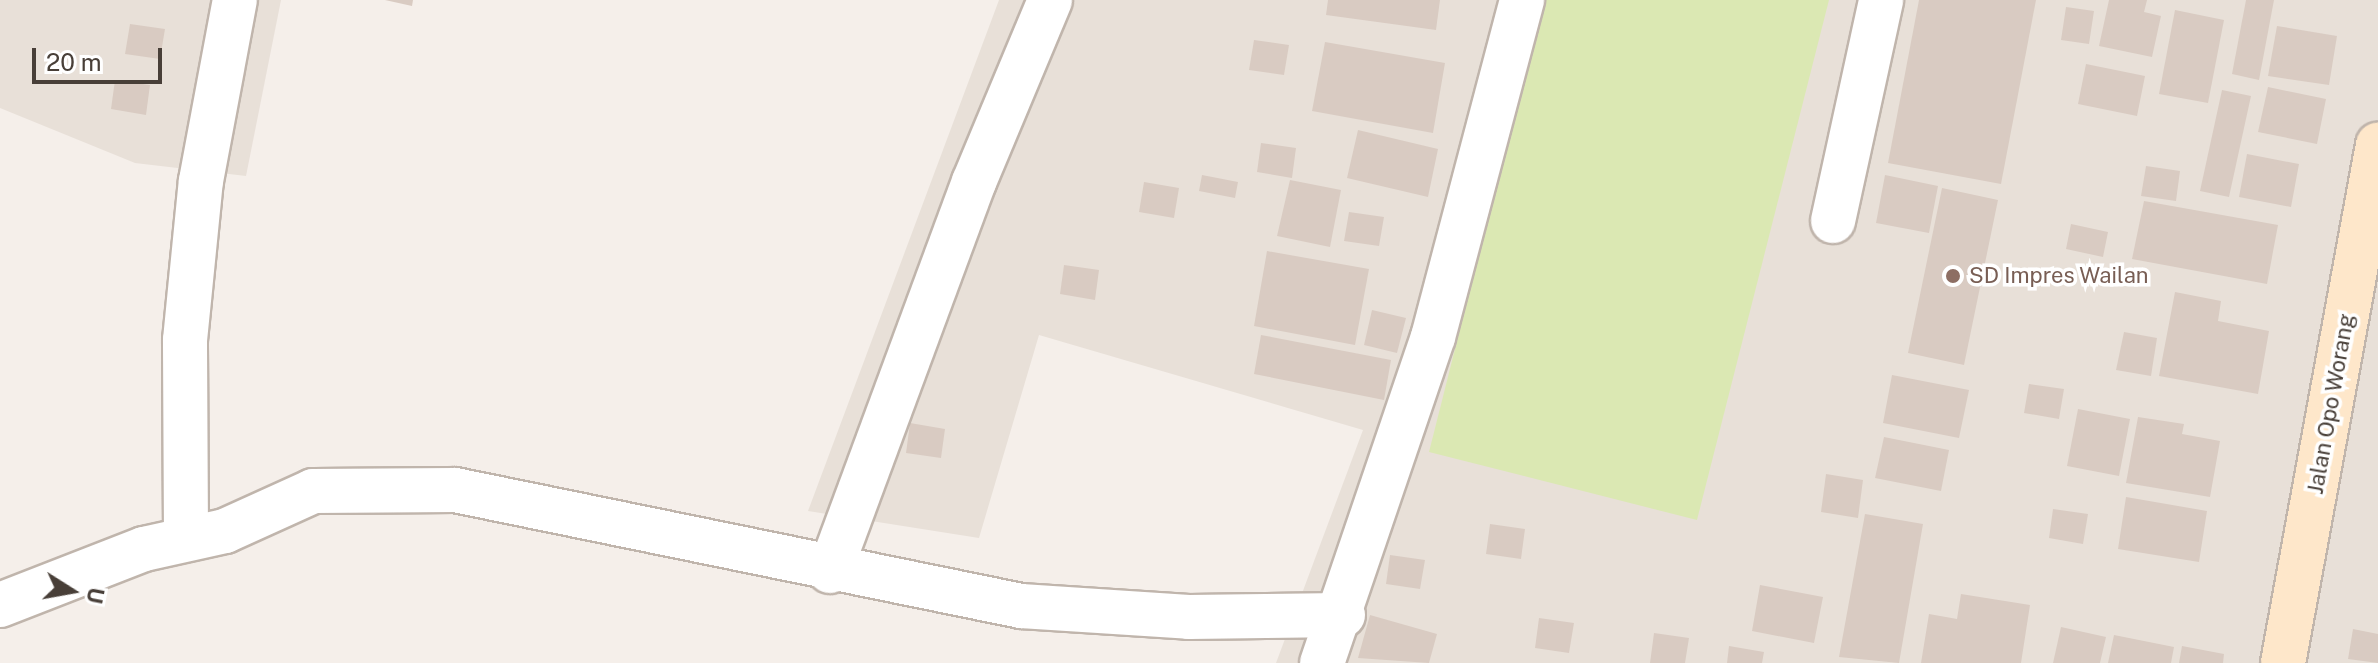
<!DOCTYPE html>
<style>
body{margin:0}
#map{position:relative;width:2378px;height:663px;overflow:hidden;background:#f5efea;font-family:"Public Sans",sans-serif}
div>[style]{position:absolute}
.residential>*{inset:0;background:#e8e0d8}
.green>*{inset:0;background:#dbe8b3}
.building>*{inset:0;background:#d9cbc2}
.roads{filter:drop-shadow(2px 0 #c0b5ac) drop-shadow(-2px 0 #c0b5ac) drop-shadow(0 2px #c0b5ac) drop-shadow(0 -2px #c0b5ac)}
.street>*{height:44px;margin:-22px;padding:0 22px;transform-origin:22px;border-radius:22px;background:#fff}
.secondary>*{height:44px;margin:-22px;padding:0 22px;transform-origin:22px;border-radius:22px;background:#fee7ca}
.dots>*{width:22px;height:22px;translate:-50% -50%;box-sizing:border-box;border:4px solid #fff;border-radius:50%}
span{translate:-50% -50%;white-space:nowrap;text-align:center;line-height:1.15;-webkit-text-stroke:7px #fff;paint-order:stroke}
.education-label{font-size:22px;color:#785e54}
.left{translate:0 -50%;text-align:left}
.street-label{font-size:22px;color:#483f38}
.north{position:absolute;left:32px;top:551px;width:80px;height:80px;-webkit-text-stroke:6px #fff;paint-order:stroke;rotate:101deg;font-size:22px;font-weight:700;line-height:32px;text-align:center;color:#483f38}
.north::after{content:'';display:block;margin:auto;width:28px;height:36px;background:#483f38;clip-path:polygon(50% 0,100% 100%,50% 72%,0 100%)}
.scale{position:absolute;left:32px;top:48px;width:130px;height:36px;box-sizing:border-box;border:4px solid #483f38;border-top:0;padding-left:10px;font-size:24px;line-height:28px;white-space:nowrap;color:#483f38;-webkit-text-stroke:6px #fff;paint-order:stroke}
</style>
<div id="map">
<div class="residential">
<div style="clip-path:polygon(0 0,281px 0,246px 176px,135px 163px,0 108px)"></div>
<div style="clip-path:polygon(999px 0,2378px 0,2378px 663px,1276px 663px,1363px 430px,1039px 335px,979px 538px,808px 511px)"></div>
</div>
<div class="green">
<div style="clip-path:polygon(1543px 0,1829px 0,1697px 520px,1429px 452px)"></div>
</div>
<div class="building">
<div style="clip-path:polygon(385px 0,413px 0,412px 6px)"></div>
<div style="clip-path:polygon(1328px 0,1440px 0,1436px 30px,1326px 15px)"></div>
<div style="clip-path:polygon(1919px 0,2036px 0,2001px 184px,1888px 163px)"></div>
<div style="clip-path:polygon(2109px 0,2147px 0,2144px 12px,2161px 16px,2152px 57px,2099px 46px)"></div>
<div style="clip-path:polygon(2246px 0,2274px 0,2259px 80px,2232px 74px)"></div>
<div style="clip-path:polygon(2066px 7px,2094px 11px,2089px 44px,2061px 40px)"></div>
<div style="clip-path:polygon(2175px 10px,2224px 20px,2208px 103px,2159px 94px)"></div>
<div style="clip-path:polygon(130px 24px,165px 29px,160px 59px,125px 54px)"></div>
<div style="clip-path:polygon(2277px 26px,2337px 36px,2329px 85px,2268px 76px)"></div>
<div style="clip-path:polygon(1254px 40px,1289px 45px,1284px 75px,1249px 70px)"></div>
<div style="clip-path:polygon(1325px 42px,1445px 63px,1433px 133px,1312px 111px)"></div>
<div style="clip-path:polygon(2086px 64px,2145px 76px,2137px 116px,2078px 104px)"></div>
<div style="clip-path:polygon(115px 80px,150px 85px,146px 115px,111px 109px)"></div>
<div style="clip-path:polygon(2268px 87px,2326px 99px,2317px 144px,2258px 132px)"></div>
<div style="clip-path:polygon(2222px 90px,2251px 96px,2229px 197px,2200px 191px)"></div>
<div style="clip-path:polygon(1358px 130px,1438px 149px,1428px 197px,1347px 178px)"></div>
<div style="clip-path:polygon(1261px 143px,1296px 148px,1292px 178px,1257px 172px)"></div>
<div style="clip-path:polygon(2247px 154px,2299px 164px,2291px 207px,2239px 197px)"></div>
<div style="clip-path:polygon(2146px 166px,2180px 171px,2176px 201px,2141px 196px)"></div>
<div style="clip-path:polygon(1202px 175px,1238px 182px,1235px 198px,1199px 191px)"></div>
<div style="clip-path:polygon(1885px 175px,1938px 186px,1929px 233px,1876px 223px)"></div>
<div style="clip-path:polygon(1290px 180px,1341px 190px,1330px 247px,1277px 236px)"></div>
<div style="clip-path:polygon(1144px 182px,1179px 188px,1174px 218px,1139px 212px)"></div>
<div style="clip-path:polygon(1942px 188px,1998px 200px,1964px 365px,1908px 353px)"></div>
<div style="clip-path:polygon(2144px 201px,2278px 225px,2267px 284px,2132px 259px)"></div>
<div style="clip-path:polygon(1349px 212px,1384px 217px,1379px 246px,1344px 241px)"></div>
<div style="clip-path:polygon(2071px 224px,2108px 232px,2103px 257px,2066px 249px)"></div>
<div style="clip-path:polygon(1267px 251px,1369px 269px,1355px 345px,1254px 326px)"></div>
<div style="clip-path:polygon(1064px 265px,1099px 270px,1095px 300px,1060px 294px)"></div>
<div style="clip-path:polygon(2175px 292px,2221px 301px,2218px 321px,2269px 331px,2258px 394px,2159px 376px)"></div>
<div style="clip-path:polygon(1372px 310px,1406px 318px,1397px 353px,1364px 345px)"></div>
<div style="clip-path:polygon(2124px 332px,2157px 338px,2151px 376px,2116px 370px)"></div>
<div style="clip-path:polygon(1261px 335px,1391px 360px,1384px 400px,1254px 374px)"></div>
<div style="clip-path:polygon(1892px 375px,1969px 390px,1959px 438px,1883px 423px)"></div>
<div style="clip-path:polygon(2029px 384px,2064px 389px,2059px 419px,2024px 413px)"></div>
<div style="clip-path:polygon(2078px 409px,2130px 419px,2119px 476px,2067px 466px)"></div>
<div style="clip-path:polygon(2138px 417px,2184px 424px,2182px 434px,2220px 441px,2210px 497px,2126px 483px)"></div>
<div style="clip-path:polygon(910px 423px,945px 429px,941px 458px,906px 453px)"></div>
<div style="clip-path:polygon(1884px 437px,1949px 450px,1941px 491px,1875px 478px)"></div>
<div style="clip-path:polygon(1826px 474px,1863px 480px,1858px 518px,1821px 512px)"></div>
<div style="clip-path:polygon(2126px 497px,2207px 511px,2199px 562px,2118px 549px)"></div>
<div style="clip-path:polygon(2053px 509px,2088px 514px,2083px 544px,2049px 538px)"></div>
<div style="clip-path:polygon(1865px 514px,1923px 524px,1899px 663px,1839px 657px)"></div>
<div style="clip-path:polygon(1490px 524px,1525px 529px,1521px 559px,1486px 554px)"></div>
<div style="clip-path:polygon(1390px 555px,1425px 560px,1420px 589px,1386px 584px)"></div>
<div style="clip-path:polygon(1760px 585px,1823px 597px,1814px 643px,1752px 631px)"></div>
<div style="clip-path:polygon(1961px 594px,2030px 605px,2021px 663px,1921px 663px,1929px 614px,1957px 619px)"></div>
<div style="clip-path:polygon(1370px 615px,1437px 634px,1429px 663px,1358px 658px)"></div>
<div style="clip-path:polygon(1539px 618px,1574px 623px,1569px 653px,1535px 648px)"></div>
<div style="clip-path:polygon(2061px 627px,2106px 637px,2100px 663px,2053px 663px)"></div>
<div style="clip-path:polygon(2353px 629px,2378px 634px,2378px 663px,2348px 659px)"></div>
<div style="clip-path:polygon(1654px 633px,1689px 638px,1685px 663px,1650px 663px)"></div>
<div style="clip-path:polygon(2114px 635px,2174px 647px,2171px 663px,2108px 663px)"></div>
<div style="clip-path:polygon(1729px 646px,1764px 652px,1762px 663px,1727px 663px)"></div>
<div style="clip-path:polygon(2182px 646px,2224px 654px,2223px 663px,2179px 663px)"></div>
</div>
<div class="roads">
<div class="street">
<div style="left:1833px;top:221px;width:226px;rotate:-77.7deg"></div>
<div style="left:186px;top:537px;width:197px;rotate:-90.3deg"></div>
<div style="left:185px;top:340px;width:160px;rotate:-84.3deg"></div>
<div style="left:201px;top:181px;width:184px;rotate:-79.4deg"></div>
<div style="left:830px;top:571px;width:415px;rotate:-69.7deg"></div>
<div style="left:974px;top:182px;width:197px;rotate:-67.3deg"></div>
<div style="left:0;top:605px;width:155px;rotate:-21.3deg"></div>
<div style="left:144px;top:549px;width:83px;rotate:-12.5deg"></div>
<div style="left:225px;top:531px;width:97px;rotate:-24.4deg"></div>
<div style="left:313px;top:491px;width:142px;rotate:-0.4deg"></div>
<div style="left:455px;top:490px;width:578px;rotate:11.58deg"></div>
<div style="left:1021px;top:606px;width:168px;rotate:3.7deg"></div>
<div style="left:1189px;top:617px;width:154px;rotate:-0.7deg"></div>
<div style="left:1322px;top:663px;width:344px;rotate:-71.2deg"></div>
<div style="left:1433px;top:337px;width:349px;rotate:-75.2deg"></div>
</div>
<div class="secondary">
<div style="left:2283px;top:663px;width:527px;rotate:-79.61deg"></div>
</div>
</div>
<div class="dots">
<div style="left:1953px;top:276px;background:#8d6e63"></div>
</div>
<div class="education-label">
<span class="left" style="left:1969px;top:276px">SD Impres Wailan</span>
</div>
<div class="street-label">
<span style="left:2331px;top:404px;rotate:-80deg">Jalan Opo Worang</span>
</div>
<div class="north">U</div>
<div class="scale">20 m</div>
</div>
